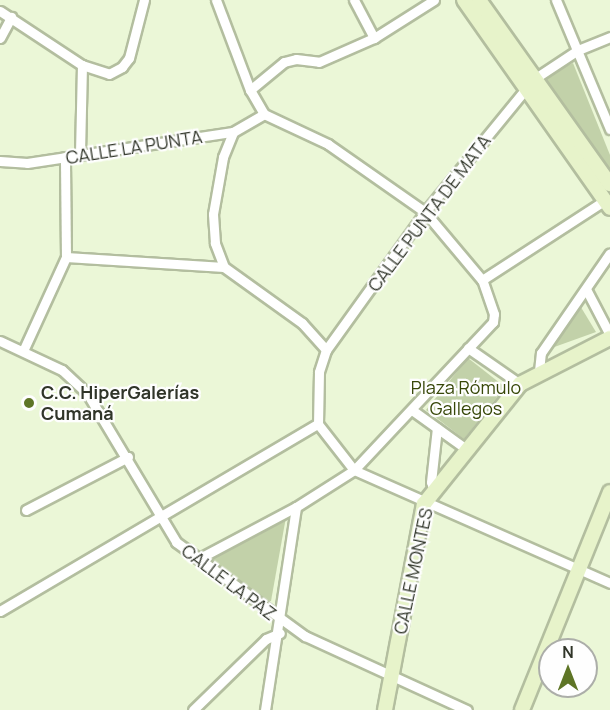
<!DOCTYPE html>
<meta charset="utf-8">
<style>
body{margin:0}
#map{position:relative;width:610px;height:710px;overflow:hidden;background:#ebf7d7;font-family:Manrope,sans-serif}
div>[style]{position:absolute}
.green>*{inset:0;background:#c2d1a9}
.roads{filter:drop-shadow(2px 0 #b3be9f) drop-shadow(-2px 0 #b3be9f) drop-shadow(0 2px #b3be9f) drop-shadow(0 -2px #b3be9f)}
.street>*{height:9px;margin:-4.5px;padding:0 4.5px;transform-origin:4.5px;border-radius:4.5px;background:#fff}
.secondary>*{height:14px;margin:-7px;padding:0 7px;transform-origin:7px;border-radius:7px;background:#e7f3ca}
.dots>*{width:16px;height:16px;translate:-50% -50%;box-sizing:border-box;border:3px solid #fefefe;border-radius:50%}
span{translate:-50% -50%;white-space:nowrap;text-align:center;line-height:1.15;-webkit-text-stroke:4.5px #fefefe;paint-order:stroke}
.street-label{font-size:18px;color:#303529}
.park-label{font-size:18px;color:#374708}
.poi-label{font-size:18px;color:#303529;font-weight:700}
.left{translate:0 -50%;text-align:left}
.north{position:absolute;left:538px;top:638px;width:60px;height:60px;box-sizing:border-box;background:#fefefe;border:2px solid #acaea9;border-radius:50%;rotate:0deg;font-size:16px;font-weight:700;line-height:24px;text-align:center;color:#303529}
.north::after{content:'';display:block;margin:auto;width:21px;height:27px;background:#5e7526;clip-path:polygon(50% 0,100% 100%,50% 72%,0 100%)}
</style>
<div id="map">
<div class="green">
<div style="clip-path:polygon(573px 63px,610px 155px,610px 182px,541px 79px)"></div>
<div style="clip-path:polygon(579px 304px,596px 332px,546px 350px)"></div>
<div style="clip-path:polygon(468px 358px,505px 387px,464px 439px,426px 410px)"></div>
<div style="clip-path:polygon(286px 517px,271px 601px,265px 603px,211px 562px,212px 557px)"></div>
</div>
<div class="roads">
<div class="street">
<div style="left:354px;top:0;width:43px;rotate:62.2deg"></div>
<div style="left:556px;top:0;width:140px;rotate:67.3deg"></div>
<div style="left:0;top:11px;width:98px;rotate:33.4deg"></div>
<div style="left:82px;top:65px;width:28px;rotate:18deg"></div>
<div style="left:109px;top:74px;width:15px;rotate:-28deg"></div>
<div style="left:122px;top:67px;width:11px;rotate:-52deg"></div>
<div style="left:129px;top:58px;width:60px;rotate:-75.5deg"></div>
<div style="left:0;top:38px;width:24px;rotate:-62deg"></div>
<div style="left:250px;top:90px;width:44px;rotate:-39.5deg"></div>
<div style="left:284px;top:62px;width:12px;rotate:-14deg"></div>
<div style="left:296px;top:59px;width:23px;rotate:7deg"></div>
<div style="left:319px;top:62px;width:60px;rotate:-23.6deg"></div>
<div style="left:374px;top:38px;width:71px;rotate:-32.3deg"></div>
<div style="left:80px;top:153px;width:88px;rotate:-88.7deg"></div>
<div style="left:0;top:161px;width:27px;rotate:4deg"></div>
<div style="left:27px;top:163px;width:208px;rotate:-8.6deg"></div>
<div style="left:233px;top:132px;width:36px;rotate:-30deg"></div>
<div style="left:66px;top:257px;width:158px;rotate:3.6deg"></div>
<div style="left:224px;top:267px;width:96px;rotate:35.7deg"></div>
<div style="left:302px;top:323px;width:36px;rotate:48deg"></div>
<div style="left:326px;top:350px;width:23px;rotate:108deg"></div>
<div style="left:319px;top:372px;width:52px;rotate:91.1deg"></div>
<div style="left:318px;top:424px;width:58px;rotate:52deg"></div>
<div style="left:354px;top:470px;width:280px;rotate:23.8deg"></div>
<div style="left:224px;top:267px;width:26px;rotate:-111deg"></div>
<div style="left:215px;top:243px;width:29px;rotate:-94deg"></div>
<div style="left:213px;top:214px;width:58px;rotate:-80deg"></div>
<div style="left:223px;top:157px;width:27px;rotate:-68deg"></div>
<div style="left:482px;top:280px;width:147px;rotate:-33deg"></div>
<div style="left:586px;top:289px;width:52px;rotate:62.4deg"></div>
<div style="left:0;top:341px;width:68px;rotate:25.1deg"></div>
<div style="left:62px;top:370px;width:34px;rotate:43deg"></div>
<div style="left:87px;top:393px;width:174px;rotate:59.1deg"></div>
<div style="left:176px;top:542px;width:160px;rotate:36.1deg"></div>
<div style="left:305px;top:636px;width:178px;rotate:24.6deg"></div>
<div style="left:468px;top:348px;width:63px;rotate:34.7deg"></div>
<div style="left:326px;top:350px;width:170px;rotate:-54.3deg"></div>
<div style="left:425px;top:212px;width:172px;rotate:-50.7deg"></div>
<div style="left:534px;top:79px;width:53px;rotate:-33.4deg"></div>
<div style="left:578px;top:50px;width:35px;rotate:-22deg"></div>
<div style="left:23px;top:351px;width:103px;rotate:-65.4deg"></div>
<div style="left:66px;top:257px;width:100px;rotate:-90.6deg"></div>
<div style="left:539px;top:371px;width:18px;rotate:-84deg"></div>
<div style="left:541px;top:353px;width:121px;rotate:-55.4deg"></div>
<div style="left:412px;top:410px;width:67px;rotate:35.8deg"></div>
<div style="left:434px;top:491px;width:9px;rotate:-108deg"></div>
<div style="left:431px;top:482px;width:54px;rotate:-83.7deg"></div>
<div style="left:26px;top:510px;width:115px;rotate:-27.5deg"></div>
<div style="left:198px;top:559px;width:111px;rotate:-28deg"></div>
<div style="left:296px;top:507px;width:69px;rotate:-32.5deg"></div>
<div style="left:354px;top:470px;width:203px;rotate:-46.8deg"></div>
<div style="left:493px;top:322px;width:8px;rotate:-83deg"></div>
<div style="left:494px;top:314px;width:36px;rotate:-109deg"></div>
<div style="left:482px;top:280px;width:89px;rotate:-130deg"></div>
<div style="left:425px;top:212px;width:118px;rotate:-145deg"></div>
<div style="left:328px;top:144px;width:71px;rotate:-154.9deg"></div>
<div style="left:264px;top:114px;width:28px;rotate:-120deg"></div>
<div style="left:250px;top:90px;width:96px;rotate:-110.7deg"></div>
<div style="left:0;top:611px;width:369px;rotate:-30.5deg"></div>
<div style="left:193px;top:710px;width:102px;rotate:-44.2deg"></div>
<div style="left:266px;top:639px;width:15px;rotate:-23deg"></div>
<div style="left:265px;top:710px;width:205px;rotate:-81.3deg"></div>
</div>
<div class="secondary">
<div style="left:464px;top:0;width:254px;rotate:54.9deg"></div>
<div style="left:479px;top:0;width:226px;rotate:54.6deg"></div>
<div style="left:385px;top:710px;width:210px;rotate:-79.3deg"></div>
<div style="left:424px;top:504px;width:154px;rotate:-51.3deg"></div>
<div style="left:520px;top:384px;width:101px;rotate:-27.1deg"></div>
<div style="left:522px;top:710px;width:235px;rotate:-68deg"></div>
</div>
</div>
<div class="dots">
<div style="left:29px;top:403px;background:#5e7526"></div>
</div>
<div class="street-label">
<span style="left:134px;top:147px;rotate:-9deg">CALLE LA PUNTA</span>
<span style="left:429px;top:213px;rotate:-53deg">CALLE PUNTA DE MATA</span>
<span style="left:413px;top:571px;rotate:-78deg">CALLE MONTES</span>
<span style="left:229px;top:582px;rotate:37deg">CALLE LA PAZ</span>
</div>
<div class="park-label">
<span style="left:466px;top:398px">Plaza Rómulo<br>Gallegos</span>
</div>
<div class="poi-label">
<span class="left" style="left:41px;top:403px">C.C. HiperGalerías<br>Cumaná</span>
</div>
<div class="north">N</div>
</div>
